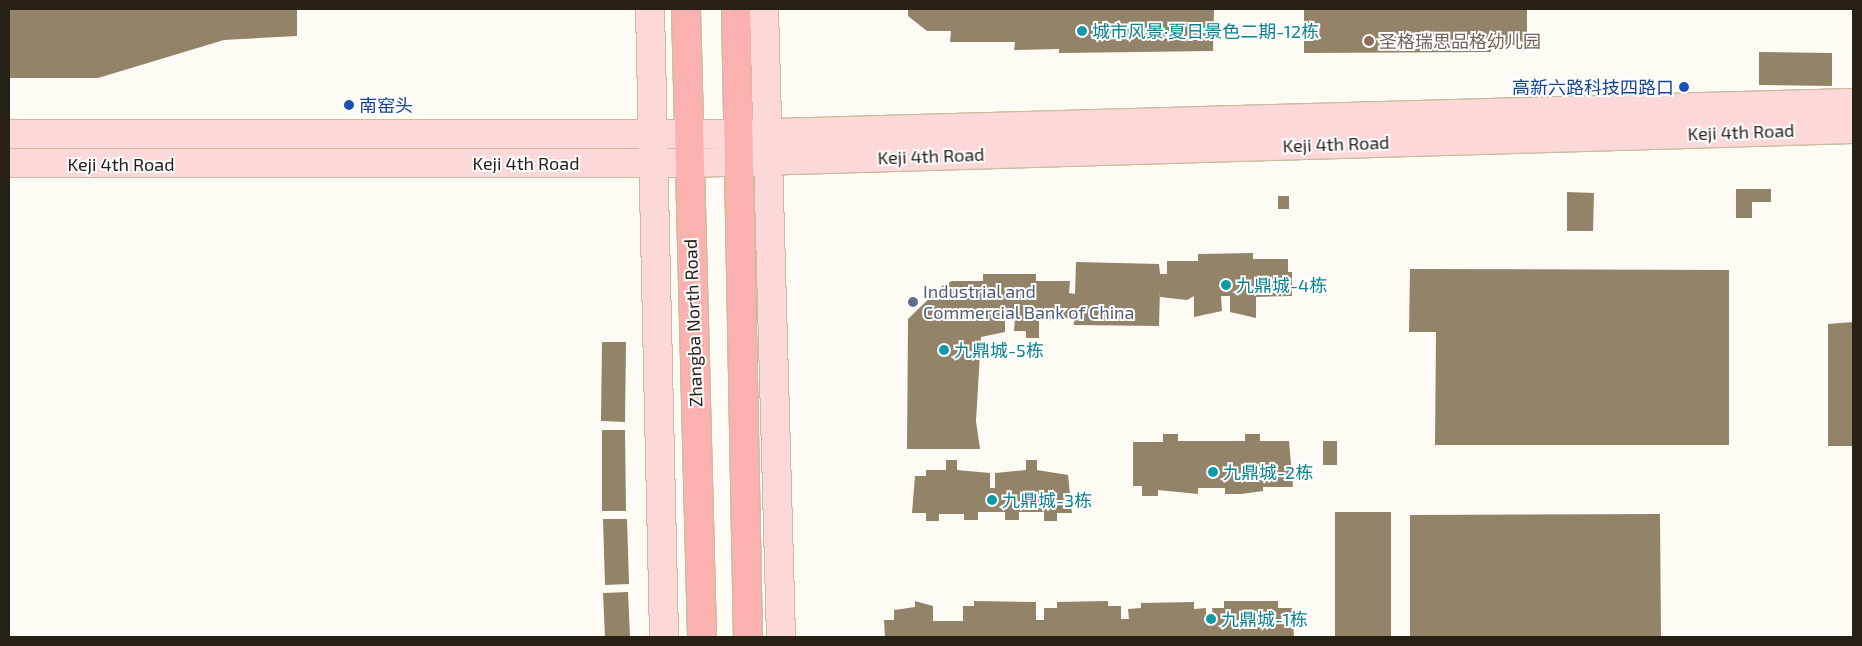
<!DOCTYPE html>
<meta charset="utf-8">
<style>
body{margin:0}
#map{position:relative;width:1862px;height:646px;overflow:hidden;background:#fefbf5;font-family:"Exo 2","Noto Sans SC",sans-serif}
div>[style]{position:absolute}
.building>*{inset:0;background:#938369}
.roads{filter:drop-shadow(1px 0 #ccbb9f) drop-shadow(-1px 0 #ccbb9f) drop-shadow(0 1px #ccbb9f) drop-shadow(0 -1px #ccbb9f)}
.secondary>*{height:28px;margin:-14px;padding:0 14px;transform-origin:14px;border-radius:14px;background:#fdd8d8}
.primary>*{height:28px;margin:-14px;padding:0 14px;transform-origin:14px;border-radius:14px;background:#fbb1b0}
.dots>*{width:14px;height:14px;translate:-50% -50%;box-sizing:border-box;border:2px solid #fff;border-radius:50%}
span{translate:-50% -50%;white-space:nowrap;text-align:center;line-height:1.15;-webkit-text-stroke:4px #fff;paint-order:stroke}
.culture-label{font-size:18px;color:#0d838f}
.left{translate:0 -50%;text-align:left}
.education-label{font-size:18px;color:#785e54}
.transit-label{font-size:18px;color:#164399}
.right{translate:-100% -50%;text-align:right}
.street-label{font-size:18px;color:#262015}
.service-label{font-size:18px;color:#4e5e75}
.frame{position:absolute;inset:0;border:10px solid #262015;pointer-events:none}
</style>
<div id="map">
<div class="building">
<div style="clip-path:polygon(9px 9px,297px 9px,297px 36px,224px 40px,98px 78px,9px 78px)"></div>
<div style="clip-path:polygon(908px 9px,1214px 9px,1213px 51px,1059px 53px,1059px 49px,1014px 50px,1015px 42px,950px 42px,951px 31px,927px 31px,908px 16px)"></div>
<div style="clip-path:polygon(1304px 9px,1527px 9px,1527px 45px,1491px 45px,1491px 52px,1304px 53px)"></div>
<div style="clip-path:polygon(1759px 52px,1832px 53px,1832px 86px,1759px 85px)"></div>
<div style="clip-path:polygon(1736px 189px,1771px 189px,1771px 202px,1752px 202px,1752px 218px,1736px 218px)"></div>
<div style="clip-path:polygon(1567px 192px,1594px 193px,1593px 231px,1567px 231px)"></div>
<div style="clip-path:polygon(1278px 196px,1289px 196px,1289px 209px,1278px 209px)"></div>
<div style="clip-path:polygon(1253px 253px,1253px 259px,1288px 259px,1288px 272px,1292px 272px,1292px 296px,1256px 297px,1256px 318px,1230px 312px,1230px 296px,1221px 296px,1222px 311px,1194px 317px,1194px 296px,1187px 300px,1160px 297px,1160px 288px,1159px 326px,1074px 325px,1074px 317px,1050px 321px,1039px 316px,1039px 338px,1026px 338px,1026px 331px,1014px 331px,1015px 317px,1005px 317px,1005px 332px,981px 337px,976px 421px,980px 449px,907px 449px,908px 319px,942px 286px,952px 281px,983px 281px,983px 274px,1036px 274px,1036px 281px,1070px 281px,1069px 293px,1075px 294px,1076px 262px,1159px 264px,1160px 274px,1167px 274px,1167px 261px,1198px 261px,1198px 254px)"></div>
<div style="clip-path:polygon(1410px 269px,1729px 270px,1729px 445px,1435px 445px,1436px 332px,1409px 332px)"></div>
<div style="clip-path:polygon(1853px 322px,1853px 446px,1828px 446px,1828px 324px)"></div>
<div style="clip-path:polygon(602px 342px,626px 342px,625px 422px,601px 421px)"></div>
<div style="clip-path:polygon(602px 430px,625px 430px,626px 511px,602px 511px)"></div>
<div style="clip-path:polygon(1163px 434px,1178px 434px,1178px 441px,1245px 441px,1245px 434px,1260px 434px,1260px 441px,1289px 441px,1293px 487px,1263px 487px,1263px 491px,1241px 494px,1225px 494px,1225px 488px,1198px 488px,1198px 494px,1158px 490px,1158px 496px,1142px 496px,1142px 486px,1133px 486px,1133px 442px,1163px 442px)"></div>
<div style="clip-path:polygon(1323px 441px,1337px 441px,1337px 465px,1323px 465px)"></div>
<div style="clip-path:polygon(946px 460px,957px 460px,957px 470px,990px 473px,990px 488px,995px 488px,995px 473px,1026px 470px,1026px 460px,1037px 460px,1037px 470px,1068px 475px,1072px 513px,1057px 513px,1057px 521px,1044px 521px,1044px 512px,1019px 512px,1019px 520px,1005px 520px,1005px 512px,978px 512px,978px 520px,964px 520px,964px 514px,939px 514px,939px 521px,926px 521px,926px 513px,912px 513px,915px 476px,926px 476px,926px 470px,946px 470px)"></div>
<div style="clip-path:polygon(1335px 512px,1391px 512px,1391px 637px,1335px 637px)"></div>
<div style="clip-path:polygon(1660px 514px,1661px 637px,1410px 637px,1410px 515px)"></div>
<div style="clip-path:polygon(603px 519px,627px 519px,629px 584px,605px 585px)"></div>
<div style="clip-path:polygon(628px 592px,630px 637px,605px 637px,603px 593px)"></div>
<div style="clip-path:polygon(915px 601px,933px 606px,933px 621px,963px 621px,963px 606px,974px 606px,974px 601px,1036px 602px,1036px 620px,1044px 620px,1044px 608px,1057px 608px,1057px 602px,1108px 601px,1108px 606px,1121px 606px,1121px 619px,1129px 619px,1128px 609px,1141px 608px,1141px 603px,1194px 602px,1194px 609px,1206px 608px,1206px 619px,1213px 619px,1212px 608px,1224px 608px,1224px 601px,1278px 601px,1278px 608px,1292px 608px,1294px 637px,885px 637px,884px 620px,894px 620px,894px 610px,915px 607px)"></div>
</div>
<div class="roads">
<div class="secondary">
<div style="left:650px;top:9px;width:628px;rotate:88.72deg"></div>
<div style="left:764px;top:9px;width:628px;rotate:88.45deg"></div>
<div style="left:9px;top:134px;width:731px"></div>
<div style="left:740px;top:134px;width:1113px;rotate:-1.6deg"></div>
<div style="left:9px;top:163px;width:680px"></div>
<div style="left:689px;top:163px;width:1164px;rotate:-1.67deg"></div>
</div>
<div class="primary">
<div style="left:686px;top:9px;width:628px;rotate:88.54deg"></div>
<div style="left:736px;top:9px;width:628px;rotate:88.91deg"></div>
</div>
</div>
<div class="dots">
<div style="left:1082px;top:31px;background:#0f9aa8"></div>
<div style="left:1369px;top:41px;background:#8d6e63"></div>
<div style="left:1684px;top:87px;background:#1a4fb4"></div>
<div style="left:349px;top:105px;background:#1a4fb4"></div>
<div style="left:1226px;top:285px;background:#0f9aa8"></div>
<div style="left:913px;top:302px;background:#5c6f8a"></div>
<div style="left:944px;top:350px;background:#0f9aa8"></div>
<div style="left:1213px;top:472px;background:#0f9aa8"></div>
<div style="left:992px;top:500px;background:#0f9aa8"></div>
<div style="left:1211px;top:619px;background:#0f9aa8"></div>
</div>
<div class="culture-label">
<span class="left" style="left:1092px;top:31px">城市风景·夏日景色二期-12栋</span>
<span class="left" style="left:1236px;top:285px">九鼎城-4栋</span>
<span class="left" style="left:954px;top:350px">九鼎城-5栋</span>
<span class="left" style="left:1223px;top:472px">九鼎城-2栋</span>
<span class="left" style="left:1002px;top:500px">九鼎城-3栋</span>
<span class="left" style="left:1221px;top:619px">九鼎城-1栋</span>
</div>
<div class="education-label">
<span class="left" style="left:1379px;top:41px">圣格瑞思品格幼儿园</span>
</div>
<div class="transit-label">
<span class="right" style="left:1674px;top:87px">高新六路科技四路口</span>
<span class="left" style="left:359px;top:105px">南窑头</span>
</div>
<div class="street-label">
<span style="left:1741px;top:132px;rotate:-2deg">Keji 4th Road</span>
<span style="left:1336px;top:144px;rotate:-2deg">Keji 4th Road</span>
<span style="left:931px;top:156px;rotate:-2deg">Keji 4th Road</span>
<span style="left:526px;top:163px">Keji 4th Road</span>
<span style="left:121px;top:164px">Keji 4th Road</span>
<span style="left:693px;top:323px;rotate:-92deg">Zhangba North Road</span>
</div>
<div class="service-label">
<span class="left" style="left:923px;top:302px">Industrial and<br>Commercial Bank of China</span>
</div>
<div class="frame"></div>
</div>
